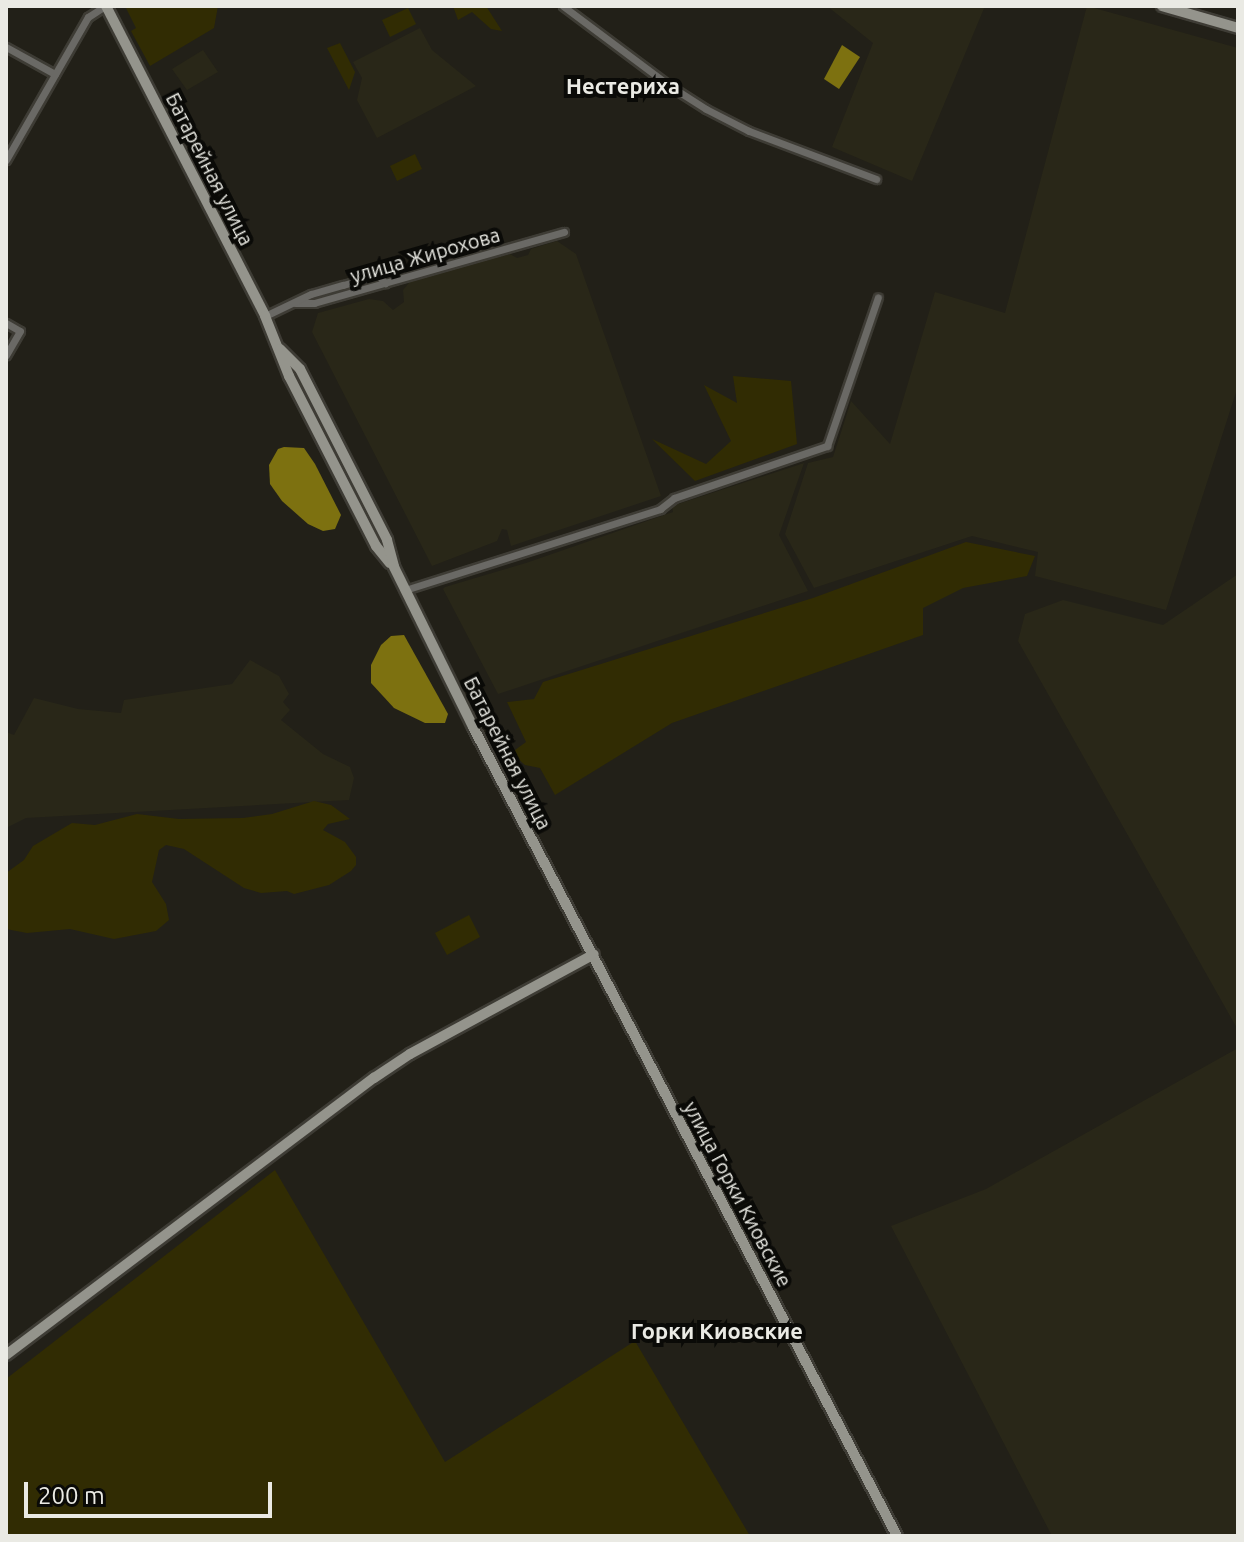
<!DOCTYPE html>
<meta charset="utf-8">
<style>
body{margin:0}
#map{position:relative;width:1244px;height:1542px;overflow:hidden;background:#222018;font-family:Ubuntu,sans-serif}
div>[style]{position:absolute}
.built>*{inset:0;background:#292718}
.green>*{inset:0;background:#312c03}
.water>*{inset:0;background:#7d7110}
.roads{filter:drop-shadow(2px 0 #3e3c35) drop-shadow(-2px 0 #3e3c35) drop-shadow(0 2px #3e3c35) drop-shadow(0 -2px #3e3c35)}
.street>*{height:7px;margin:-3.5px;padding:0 3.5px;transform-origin:3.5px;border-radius:3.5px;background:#6a6965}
.secondary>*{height:10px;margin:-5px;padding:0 5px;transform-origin:5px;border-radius:5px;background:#94948c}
span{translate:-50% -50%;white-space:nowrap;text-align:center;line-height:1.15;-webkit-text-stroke:8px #0a0a07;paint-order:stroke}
.street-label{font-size:20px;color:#eaeae4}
.neighbourhood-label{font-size:22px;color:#eaeae4;font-weight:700}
.frame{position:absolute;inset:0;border:8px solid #eaeae4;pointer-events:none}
.scale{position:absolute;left:24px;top:1482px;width:248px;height:36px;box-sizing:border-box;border:4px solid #eaeae4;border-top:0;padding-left:10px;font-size:24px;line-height:28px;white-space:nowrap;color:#eaeae4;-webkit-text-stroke:6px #0a0a07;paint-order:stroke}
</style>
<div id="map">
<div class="built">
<div style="clip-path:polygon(827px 6px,985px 6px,912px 181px,832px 147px,873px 43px)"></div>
<div style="clip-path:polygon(1087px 6px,1238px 48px,1238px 386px,1166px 610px,1035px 576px,1038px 552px,972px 536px,814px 588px,785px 534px,808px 463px,833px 457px,851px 401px,890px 444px,935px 292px,1005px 313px)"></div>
<div style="clip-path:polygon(420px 28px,432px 50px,476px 86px,377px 138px,357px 100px,362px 78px,353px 62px)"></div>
<div style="clip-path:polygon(203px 50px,218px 72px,187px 90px,172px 69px)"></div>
<div style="clip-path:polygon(557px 241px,576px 254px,661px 496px,511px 546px,507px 530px,502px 529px,497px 541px,432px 566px,312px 332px,318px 313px,369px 299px,383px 301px,393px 310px,404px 302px,403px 290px,413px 278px,510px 254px,517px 258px,528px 255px,531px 249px)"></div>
<div style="clip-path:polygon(804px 463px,779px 535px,808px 591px,498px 694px,443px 589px,445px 587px,526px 563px,673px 512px,672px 506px)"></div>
<div style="clip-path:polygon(1238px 574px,1238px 1030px,1018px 641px,1025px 614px,1063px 600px,1163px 625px)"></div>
<div style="clip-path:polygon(250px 660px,279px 676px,289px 694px,283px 702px,290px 710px,281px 720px,323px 754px,350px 767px,354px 778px,349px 800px,26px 818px,6px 828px,6px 732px,14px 735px,34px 698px,78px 709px,121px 713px,124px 700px,232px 684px)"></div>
<div style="clip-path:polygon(1238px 1048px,1238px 1536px,1052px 1536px,891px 1226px,986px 1189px)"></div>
</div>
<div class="green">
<div style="clip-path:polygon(125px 6px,218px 6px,214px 28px,150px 66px,131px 31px,136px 28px)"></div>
<div style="clip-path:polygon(453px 6px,486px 6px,502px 31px,491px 29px,472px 12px,458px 20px)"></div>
<div style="clip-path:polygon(408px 8px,416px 24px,390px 37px,382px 20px)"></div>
<div style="clip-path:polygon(340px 43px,355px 72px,349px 90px,327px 48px)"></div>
<div style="clip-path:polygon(415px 154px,422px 169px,397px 181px,390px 166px)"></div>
<div style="clip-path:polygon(733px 376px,791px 381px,797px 444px,695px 481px,652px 439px,706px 464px,731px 441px,704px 385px,737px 403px)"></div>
<div style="clip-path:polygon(966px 542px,1035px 556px,1027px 576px,963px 588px,923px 608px,923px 635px,672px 723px,555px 795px,540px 768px,525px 765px,516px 757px,515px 750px,526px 742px,507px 702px,534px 699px,543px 682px,813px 598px)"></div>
<div style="clip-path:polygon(314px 801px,331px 805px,350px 819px,328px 824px,323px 830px,345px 842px,356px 857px,356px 865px,351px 871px,329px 885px,294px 894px,287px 891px,261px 893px,244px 888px,184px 849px,166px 845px,159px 850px,152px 882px,166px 904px,169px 920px,156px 931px,114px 939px,70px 929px,27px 933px,6px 929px,6px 873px,24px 860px,33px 846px,72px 823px,95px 825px,137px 814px,179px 819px,243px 818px,272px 814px)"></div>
<div style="clip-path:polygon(469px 915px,480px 937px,447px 955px,435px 933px)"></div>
<div style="clip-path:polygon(275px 1170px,445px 1462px,635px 1341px,750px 1536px,6px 1536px,6px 1379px)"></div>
</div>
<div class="water">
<div style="clip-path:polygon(842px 45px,860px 57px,839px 89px,824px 79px)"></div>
<div style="clip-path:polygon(284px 447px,304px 448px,315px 464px,341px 515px,335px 529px,323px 531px,308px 524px,282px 501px,270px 484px,269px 465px,278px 449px)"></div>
<div style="clip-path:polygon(404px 635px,448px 714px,445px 723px,425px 723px,394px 708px,371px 683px,371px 665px,381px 645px,391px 636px)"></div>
</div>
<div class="roads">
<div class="street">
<div style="left:563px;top:6px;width:134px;rotate:36.8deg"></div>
<div style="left:670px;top:86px;width:43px;rotate:32.6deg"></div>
<div style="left:706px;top:109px;width:48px;rotate:27.1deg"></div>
<div style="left:749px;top:131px;width:136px;rotate:20.7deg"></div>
<div style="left:6px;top:47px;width:56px;rotate:28.9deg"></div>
<div style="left:6px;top:160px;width:165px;rotate:-60.2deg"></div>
<div style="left:88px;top:17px;width:20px;rotate:-33deg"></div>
<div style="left:295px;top:303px;width:19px"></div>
<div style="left:314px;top:303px;width:260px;rotate:-15.9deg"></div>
<div style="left:265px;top:316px;width:51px;rotate:-25.6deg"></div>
<div style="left:311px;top:294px;width:33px;rotate:-16deg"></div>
<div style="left:343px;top:285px;width:36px;rotate:-16deg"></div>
<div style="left:378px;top:275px;width:11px;rotate:49deg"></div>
<div style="left:6px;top:323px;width:16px;rotate:30deg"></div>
<div style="left:20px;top:331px;width:28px;rotate:120deg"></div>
<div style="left:405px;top:590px;width:268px;rotate:-17.6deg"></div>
<div style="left:660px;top:509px;width:18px;rotate:-38deg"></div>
<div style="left:674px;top:498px;width:162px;rotate:-18.8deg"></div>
<div style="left:827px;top:446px;width:157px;rotate:-71.1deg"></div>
</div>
<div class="secondary">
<div style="left:106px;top:6px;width:348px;rotate:62.8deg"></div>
<div style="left:265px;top:316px;width:65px;rotate:68.2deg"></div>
<div style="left:289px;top:376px;width:191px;rotate:62.9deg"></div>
<div style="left:376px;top:546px;width:22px;rotate:51deg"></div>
<div style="left:1162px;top:6px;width:79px;rotate:16.1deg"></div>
<div style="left:280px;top:349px;width:28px;rotate:45deg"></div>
<div style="left:300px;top:369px;width:192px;rotate:63deg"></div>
<div style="left:387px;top:540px;width:28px;rotate:75deg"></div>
<div style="left:394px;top:567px;width:178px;rotate:63.7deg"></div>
<div style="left:473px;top:727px;width:913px;rotate:62.34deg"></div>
<div style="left:6px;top:1355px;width:461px;rotate:-37deg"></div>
<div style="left:374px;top:1078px;width:43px;rotate:-33.7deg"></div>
<div style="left:410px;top:1054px;width:209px;rotate:-28.5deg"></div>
</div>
</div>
<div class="street-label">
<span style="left:210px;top:169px;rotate:63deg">Батарейная улица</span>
<span style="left:425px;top:255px;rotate:-16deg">улица Жирохова</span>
<span style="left:508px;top:753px;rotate:63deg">Батарейная улица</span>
<span style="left:738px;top:1194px;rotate:62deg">улица Горки Киовские</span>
</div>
<div class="neighbourhood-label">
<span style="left:623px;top:86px">Нестериха</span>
<span style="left:717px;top:1331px">Горки Киовские</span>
</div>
<div class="frame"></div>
<div class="scale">200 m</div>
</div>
